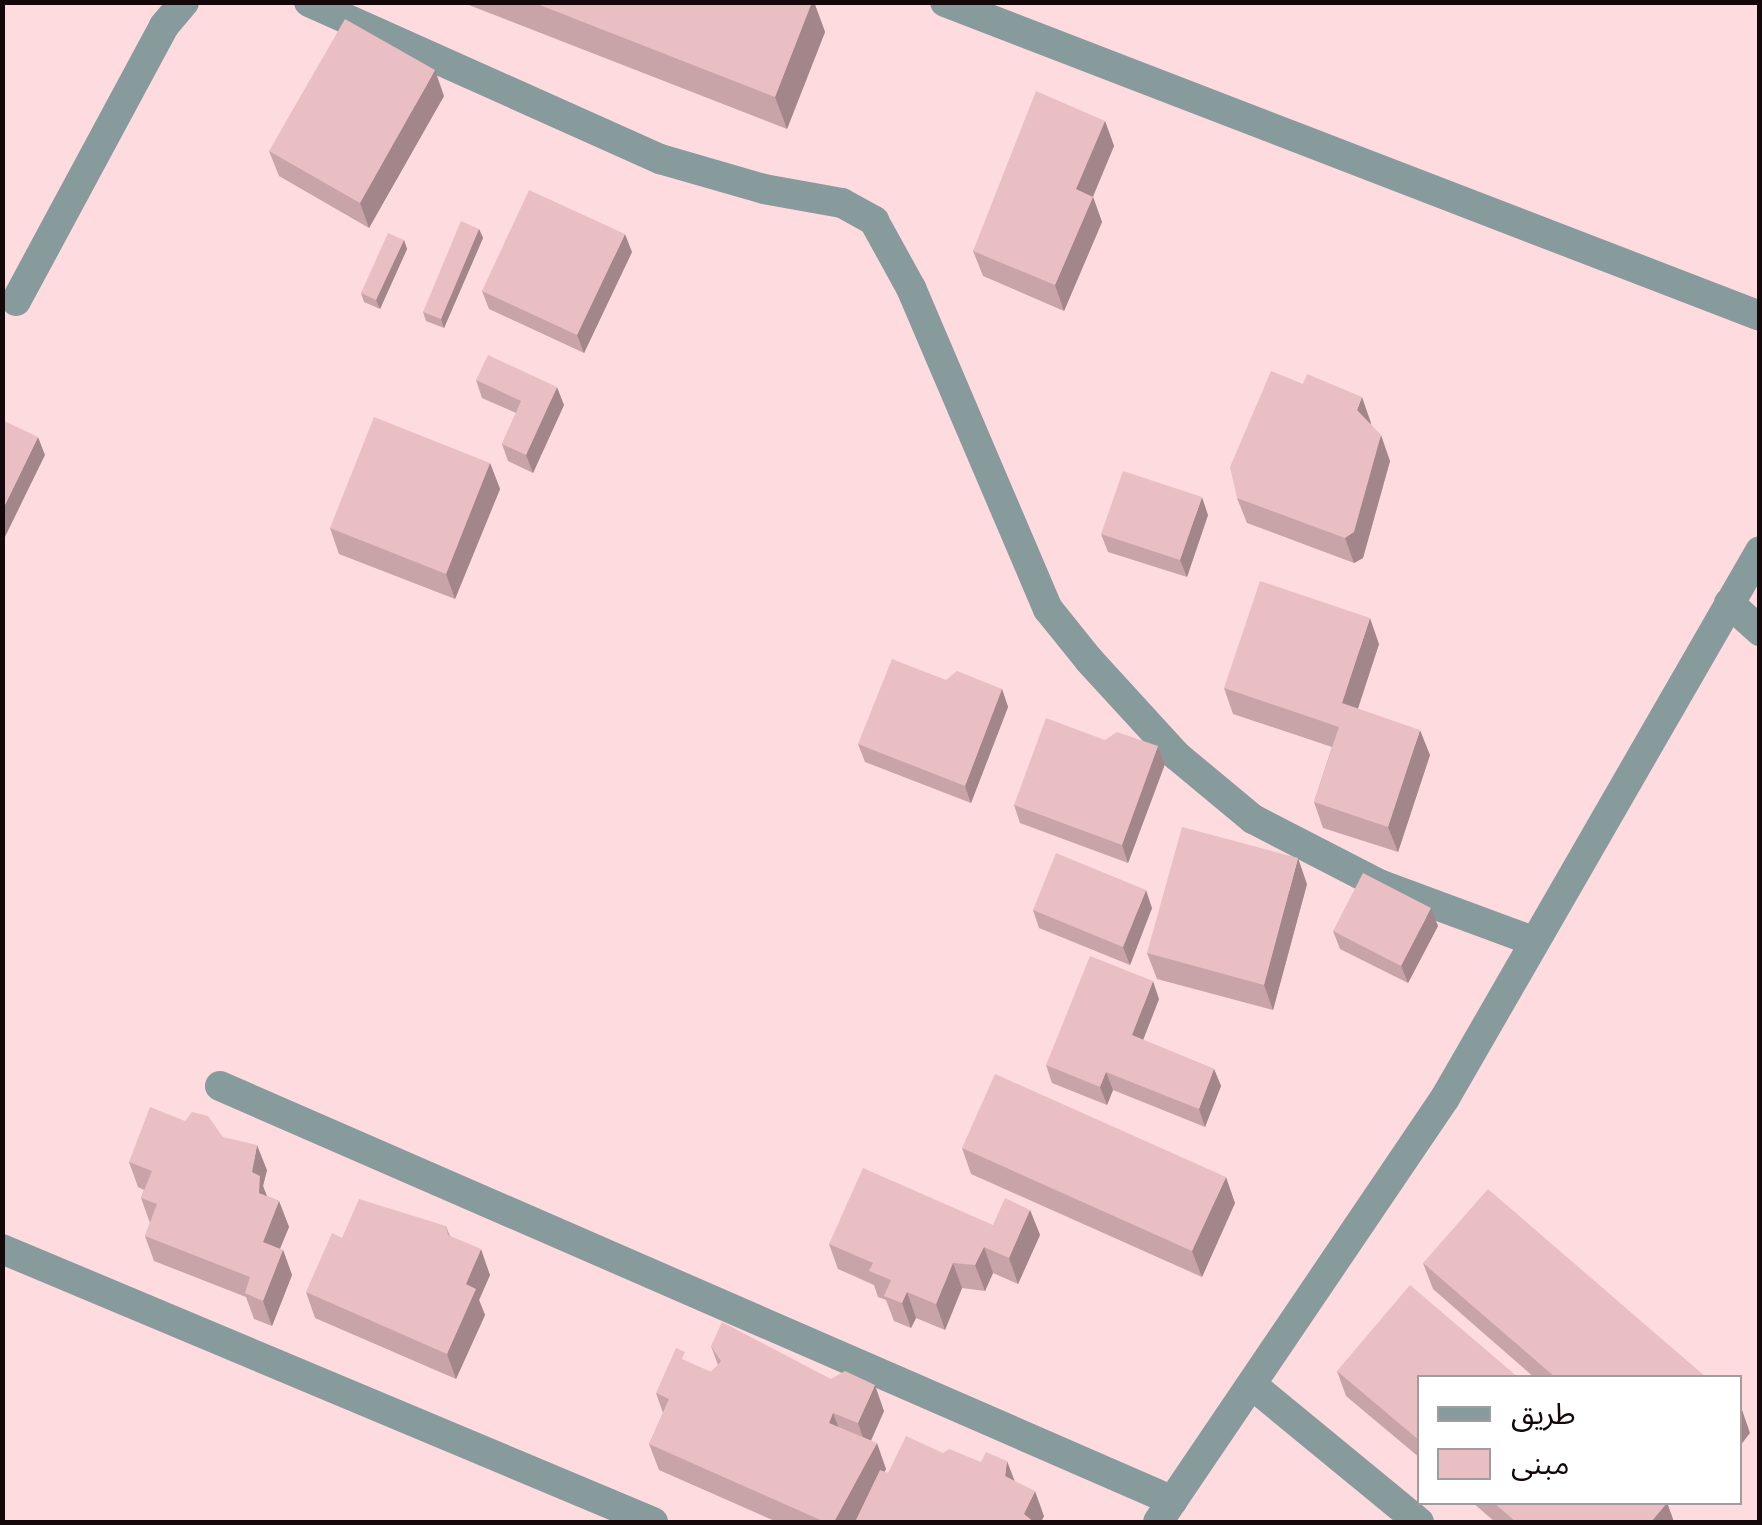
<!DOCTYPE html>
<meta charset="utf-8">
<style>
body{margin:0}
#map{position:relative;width:1762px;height:1525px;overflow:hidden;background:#fedbdf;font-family:Lato,"Noto Sans Arabic",sans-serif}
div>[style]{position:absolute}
.minor>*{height:30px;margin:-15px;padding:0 15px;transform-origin:15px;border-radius:15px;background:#879a9c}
.wall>*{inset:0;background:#c8a4a9}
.shaded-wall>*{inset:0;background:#a38689}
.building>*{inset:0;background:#e9bfc4}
span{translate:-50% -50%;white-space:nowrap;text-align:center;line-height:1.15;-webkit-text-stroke:10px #fff;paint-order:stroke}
.frame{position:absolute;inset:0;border:5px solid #15080a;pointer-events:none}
.legend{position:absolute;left:1417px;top:1375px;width:325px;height:130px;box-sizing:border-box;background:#fff;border:2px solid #a19c9d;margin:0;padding:12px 18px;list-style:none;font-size:30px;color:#15080a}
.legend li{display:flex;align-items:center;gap:20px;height:50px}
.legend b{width:50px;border:2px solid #a19c9d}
</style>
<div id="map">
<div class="minor">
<div style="left:309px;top:2px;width:385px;rotate:24.1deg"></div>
<div style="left:660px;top:159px;width:108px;rotate:16.1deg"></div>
<div style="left:764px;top:189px;width:79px;rotate:10.2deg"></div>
<div style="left:842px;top:203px;width:37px;rotate:29deg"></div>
<div style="left:874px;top:221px;width:77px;rotate:61.1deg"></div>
<div style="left:911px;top:288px;width:349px;rotate:66.9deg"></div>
<div style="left:1048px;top:609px;width:65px;rotate:51.2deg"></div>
<div style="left:1089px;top:660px;width:130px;rotate:47.5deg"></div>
<div style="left:1177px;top:756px;width:99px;rotate:39.7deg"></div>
<div style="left:1253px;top:819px;width:142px;rotate:27.3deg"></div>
<div style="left:1379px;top:884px;width:164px;rotate:20.3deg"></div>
<div style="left:945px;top:2px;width:873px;rotate:21.07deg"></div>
<div style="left:16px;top:301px;width:312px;rotate:-61.7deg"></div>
<div style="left:164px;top:26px;width:31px;rotate:-50deg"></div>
<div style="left:1729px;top:603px;width:42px;rotate:42.1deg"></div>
<div style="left:220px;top:1086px;width:1039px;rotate:23.53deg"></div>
<div style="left:2px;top:1249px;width:706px;rotate:22.75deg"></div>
<div style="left:1252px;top:1385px;width:216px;rotate:39.4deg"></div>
<div style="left:1158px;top:1522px;width:512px;rotate:-55.91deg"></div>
<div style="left:1445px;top:1098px;width:631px;rotate:-60.06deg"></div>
</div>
<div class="wall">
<div style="clip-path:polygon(461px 2px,814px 2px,825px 32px,787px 129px)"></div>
<div style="clip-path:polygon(444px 96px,369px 228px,279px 176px,269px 151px)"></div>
<div style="clip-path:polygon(1105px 121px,1114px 146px,1093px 197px,1102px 222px,1064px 311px,983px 276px,973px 251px)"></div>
<div style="clip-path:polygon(479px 229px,483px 238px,444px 328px,426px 321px,423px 312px)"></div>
<div style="clip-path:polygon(404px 240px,407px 249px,380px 309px,364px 302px,361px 293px)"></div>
<div style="clip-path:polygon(632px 252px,584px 353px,489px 309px,482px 291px)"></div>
<div style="clip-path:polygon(476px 380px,564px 405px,533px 473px,508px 461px,502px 444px,516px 413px,482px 398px)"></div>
<div style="clip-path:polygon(1371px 423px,1371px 424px,1390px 461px,1363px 558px,1354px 563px,1247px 523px,1237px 498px)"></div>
<div style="clip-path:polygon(490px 463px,500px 489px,455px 599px,339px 554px,330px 528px)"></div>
<div style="clip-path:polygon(1208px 515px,1187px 577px,1108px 552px,1101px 534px)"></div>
<div style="clip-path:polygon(1379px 644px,1358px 709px,1430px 755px,1398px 852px,1323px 828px,1314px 802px,1332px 747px,1233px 714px,1224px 688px)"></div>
<div style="clip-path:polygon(946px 680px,1002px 689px,1008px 707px,971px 803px,865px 762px,858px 744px)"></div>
<div style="clip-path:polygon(1105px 740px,1158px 746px,1165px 764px,1128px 863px,1020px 823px,1014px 805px)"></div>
<div style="clip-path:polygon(1307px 884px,1273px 1010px,1157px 979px,1147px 953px)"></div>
<div style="clip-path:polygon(1152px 908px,1130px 965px,1039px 928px,1033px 910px)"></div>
<div style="clip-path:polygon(1438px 926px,1408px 983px,1340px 949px,1333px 931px)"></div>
<div style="clip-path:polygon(1159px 999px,1143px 1040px,1214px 1069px,1221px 1086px,1205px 1127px,1113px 1090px,1107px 1105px,1052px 1083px,1046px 1065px)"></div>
<div style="clip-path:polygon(185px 1121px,223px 1137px,267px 1170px,263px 1186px,267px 1196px,279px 1201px,289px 1227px,280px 1249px,283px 1250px,292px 1275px,272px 1326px,254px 1319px,246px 1297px,154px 1261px,145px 1236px,150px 1223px,141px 1198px,144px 1190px,138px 1187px,129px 1162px)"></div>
<div style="clip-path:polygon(962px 1148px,1235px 1203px,1202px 1277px,971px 1174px)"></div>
<div style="clip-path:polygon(1030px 1210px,1040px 1235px,1018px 1284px,993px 1273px,985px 1291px,962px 1288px,945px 1330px,916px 1318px,911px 1328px,894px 1321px,886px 1300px,878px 1297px,874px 1285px,838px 1269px,829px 1244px,993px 1225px)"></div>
<div style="clip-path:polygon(446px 1226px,450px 1236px,490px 1275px,479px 1300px,485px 1315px,456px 1379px,315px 1318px,306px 1292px)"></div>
<div style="clip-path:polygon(1423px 1263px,1707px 1378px,1535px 1378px,1433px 1289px)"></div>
<div style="clip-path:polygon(711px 1346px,884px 1411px,871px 1441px,886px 1469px,884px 1472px,888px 1473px,943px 1453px,1014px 1481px,1044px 1516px,1041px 1522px,777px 1522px,659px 1470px,649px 1444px,663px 1413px,656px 1393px,689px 1363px,711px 1372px,718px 1365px)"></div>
<div style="clip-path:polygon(1337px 1371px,1420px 1378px,1420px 1458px,1346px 1396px)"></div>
<div style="clip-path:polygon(1472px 1502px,1667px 1502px,1674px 1522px,1495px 1522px)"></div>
</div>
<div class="shaded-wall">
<div style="clip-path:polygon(812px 2px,814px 2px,825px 32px,787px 129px,775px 97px)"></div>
<div style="clip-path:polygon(435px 70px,444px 96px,369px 228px,360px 203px)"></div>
<div style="clip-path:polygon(1105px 121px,1114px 146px,1085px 215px,1076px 189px)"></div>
<div style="clip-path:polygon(1093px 197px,1102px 222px,1064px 311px,1055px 285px)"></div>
<div style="clip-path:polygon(479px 229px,483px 238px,444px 328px,441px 319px)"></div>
<div style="clip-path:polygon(625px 234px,632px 252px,584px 353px,577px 335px)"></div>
<div style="clip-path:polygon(404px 240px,407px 249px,380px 309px,376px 300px)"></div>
<div style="clip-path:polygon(557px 387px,564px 405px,533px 473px,526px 455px)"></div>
<div style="clip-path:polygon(1362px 397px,1371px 423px,1366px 435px,1357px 410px)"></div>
<div style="clip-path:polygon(1381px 435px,1390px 461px,1363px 558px,1354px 563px,1345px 538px)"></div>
<div style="clip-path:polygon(38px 437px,45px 455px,2px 543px,2px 511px)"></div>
<div style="clip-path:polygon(490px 463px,500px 489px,455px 599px,446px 574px)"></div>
<div style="clip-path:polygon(1202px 497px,1208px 515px,1187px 577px,1180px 560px)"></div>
<div style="clip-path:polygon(1370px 618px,1379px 644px,1351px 729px,1342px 703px)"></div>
<div style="clip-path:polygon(1002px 689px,1008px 707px,971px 803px,965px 786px)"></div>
<div style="clip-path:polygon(1420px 730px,1430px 755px,1398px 852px,1388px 827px)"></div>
<div style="clip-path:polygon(1158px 746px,1165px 764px,1128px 863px,1122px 845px)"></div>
<div style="clip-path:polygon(1298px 858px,1307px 884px,1273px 1010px,1264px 985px)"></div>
<div style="clip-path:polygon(1146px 890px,1152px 908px,1130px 965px,1123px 947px)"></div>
<div style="clip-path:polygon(1431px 908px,1438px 926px,1408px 983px,1401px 966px)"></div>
<div style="clip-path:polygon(1153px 981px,1159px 999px,1138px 1053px,1132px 1035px)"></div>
<div style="clip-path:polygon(1214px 1069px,1221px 1086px,1205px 1127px,1199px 1109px)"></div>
<div style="clip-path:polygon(1106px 1072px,1113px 1090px,1107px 1105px,1100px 1087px)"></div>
<div style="clip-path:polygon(257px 1145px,267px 1170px,263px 1186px,269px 1202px,268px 1219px,252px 1172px)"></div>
<div style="clip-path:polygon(1226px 1177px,1235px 1203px,1202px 1277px,1192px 1251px)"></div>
<div style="clip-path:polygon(279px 1201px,289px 1227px,272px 1267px,263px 1242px)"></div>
<div style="clip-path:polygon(1030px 1210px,1040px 1235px,1018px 1284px,1009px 1258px)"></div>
<div style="clip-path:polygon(984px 1247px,993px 1273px,985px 1291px,975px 1265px)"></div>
<div style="clip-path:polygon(481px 1249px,490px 1275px,479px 1300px,485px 1315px,456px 1379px,447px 1354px,466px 1284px)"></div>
<div style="clip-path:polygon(283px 1250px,292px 1275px,272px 1326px,263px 1301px)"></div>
<div style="clip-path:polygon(953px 1263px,962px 1288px,945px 1330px,936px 1304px)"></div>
<div style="clip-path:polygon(907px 1292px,916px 1318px,911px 1328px,902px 1303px)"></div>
<div style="clip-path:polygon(875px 1385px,884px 1411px,867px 1449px,858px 1423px)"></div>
<div style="clip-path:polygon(1741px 1407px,1750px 1433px,1740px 1446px,1740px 1409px)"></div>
<div style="clip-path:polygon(833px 1413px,843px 1439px,829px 1423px)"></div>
<div style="clip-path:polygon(877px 1443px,886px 1469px,857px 1522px,834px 1522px)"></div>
<div style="clip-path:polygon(1007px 1461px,1017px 1487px,1005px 1476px)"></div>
<div style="clip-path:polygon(1035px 1491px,1044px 1516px,1041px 1522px,1027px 1522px,1024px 1514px)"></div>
<div style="clip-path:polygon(1667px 1503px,1674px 1522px,1651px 1522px)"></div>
</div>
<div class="building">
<div style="clip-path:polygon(532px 2px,812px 2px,775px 97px)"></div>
<div style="clip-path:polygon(345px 19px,435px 70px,360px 203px,269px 151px)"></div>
<div style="clip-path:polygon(1036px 91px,1105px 121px,1076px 189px,1093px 197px,1055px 285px,973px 251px)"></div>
<div style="clip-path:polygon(529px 190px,625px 234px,577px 335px,482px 291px)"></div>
<div style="clip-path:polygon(461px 221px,479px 229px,441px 319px,423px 312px)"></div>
<div style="clip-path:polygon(388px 233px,404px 240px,376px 300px,361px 293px)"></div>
<div style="clip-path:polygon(488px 355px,557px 387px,526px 455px,502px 444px,521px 401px,476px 380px)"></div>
<div style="clip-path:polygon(1271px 371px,1303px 384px,1307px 374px,1362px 397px,1357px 410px,1381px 435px,1354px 532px,1345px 538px,1237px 498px,1230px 467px)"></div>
<div style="clip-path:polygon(374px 417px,490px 463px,446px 574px,330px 528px)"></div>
<div style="clip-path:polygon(2px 420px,38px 437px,2px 511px)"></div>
<div style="clip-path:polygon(1123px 471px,1202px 497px,1180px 560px,1101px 534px)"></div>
<div style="clip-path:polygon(1260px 581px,1370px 618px,1342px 703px,1420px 730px,1388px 827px,1314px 802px,1339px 727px,1224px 688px)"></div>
<div style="clip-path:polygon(892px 659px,946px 680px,957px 671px,1002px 689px,965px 786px,858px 744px)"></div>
<div style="clip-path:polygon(1046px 718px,1105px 740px,1117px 732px,1158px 746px,1122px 845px,1014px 805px)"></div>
<div style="clip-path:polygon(1182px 827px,1298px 858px,1264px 985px,1147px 953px)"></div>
<div style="clip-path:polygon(1056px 853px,1146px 890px,1123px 947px,1033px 910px)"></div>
<div style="clip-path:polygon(1363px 873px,1431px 908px,1401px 966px,1333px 931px)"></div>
<div style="clip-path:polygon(1090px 956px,1153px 981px,1132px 1035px,1214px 1069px,1199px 1109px,1106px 1072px,1100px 1087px,1046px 1065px)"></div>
<div style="clip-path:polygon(995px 1074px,1226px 1177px,1192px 1251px,962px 1148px)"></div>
<div style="clip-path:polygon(150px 1107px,185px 1121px,192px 1112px,208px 1116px,223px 1137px,257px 1145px,252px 1172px,260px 1176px,259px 1193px,279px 1201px,263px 1242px,283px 1250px,263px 1301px,245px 1293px,250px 1277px,145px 1236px,157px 1204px,141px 1198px,152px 1171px,129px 1162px)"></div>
<div style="clip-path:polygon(863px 1168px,993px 1225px,1005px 1198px,1030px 1210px,1009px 1258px,984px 1247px,975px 1265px,953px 1263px,936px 1304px,907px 1292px,902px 1303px,884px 1296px,891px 1280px,869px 1271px,873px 1263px,829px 1244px)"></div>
<div style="clip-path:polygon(1488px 1189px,1707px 1378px,1556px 1378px,1423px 1263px)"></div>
<div style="clip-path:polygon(359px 1199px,446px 1226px,448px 1235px,481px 1249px,466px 1284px,476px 1289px,447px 1354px,306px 1292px,332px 1233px,342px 1238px)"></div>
<div style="clip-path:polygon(1410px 1285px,1519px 1378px,1420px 1378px,1420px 1441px,1337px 1371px)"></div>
<div style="clip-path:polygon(722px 1322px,831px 1379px,845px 1371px,875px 1385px,858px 1423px,833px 1413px,829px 1423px,877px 1443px,834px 1522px,825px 1522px,649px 1444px,669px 1399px,656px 1393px,676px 1348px,685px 1352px,682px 1359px,711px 1372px,721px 1361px,711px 1346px)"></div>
<div style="clip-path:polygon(906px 1436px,943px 1453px,949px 1449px,981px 1462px,986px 1452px,1007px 1461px,1005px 1476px,1035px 1491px,1024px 1514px,1034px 1522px,855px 1522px,880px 1470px,888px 1473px)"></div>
<div style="clip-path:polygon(1493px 1502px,1667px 1502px,1667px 1503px,1651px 1522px,1516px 1522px)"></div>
</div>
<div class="frame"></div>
<ul class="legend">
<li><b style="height:12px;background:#879a9c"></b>طريق</li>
<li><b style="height:28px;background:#e9bfc4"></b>مبنى</li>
</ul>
</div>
